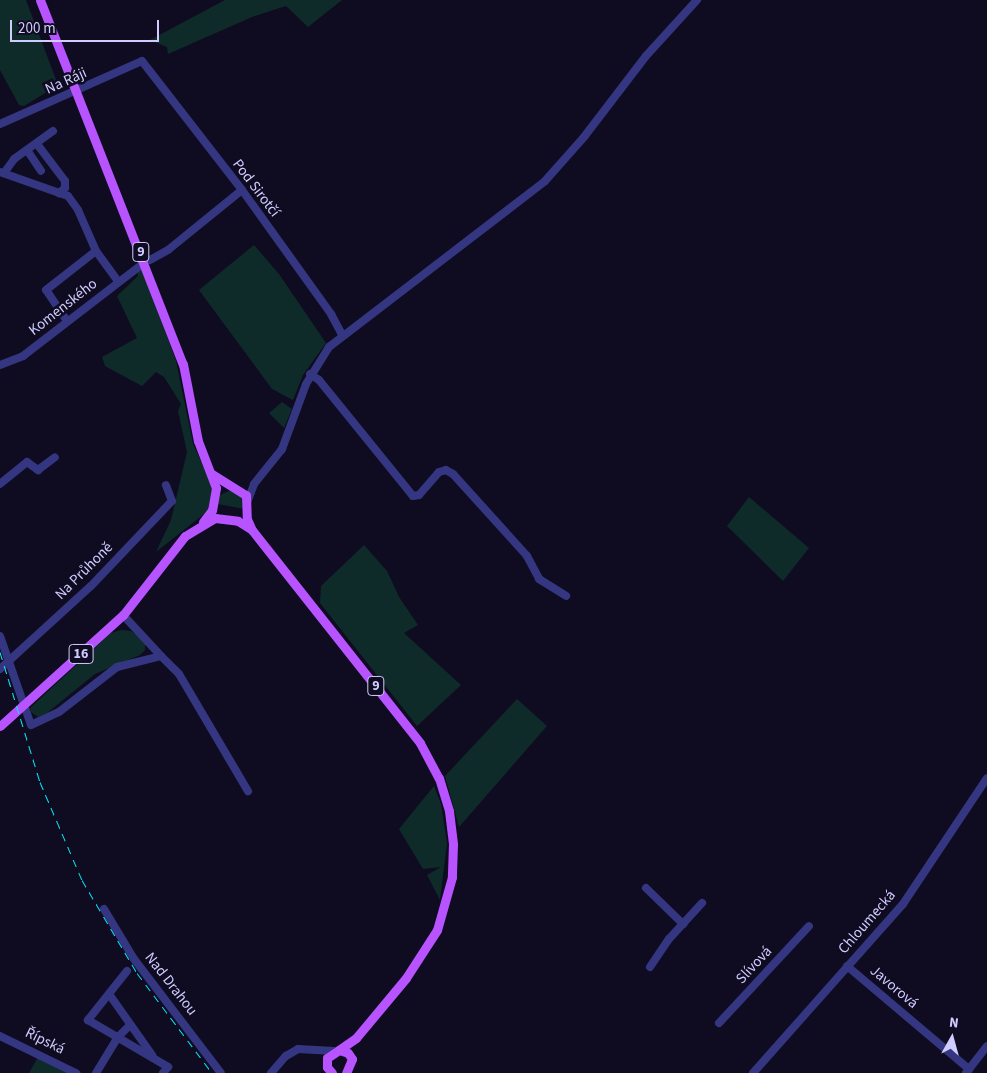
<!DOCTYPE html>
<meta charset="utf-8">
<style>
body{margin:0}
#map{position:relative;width:987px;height:1073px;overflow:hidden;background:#0f0c21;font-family:"Source Sans 3",sans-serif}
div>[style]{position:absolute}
.green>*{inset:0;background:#0f2b29}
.minor>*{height:8px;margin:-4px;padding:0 4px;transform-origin:4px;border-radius:4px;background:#353682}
.major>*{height:9px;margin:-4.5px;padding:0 4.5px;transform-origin:4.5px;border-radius:4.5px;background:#b753ff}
.rail>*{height:1px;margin-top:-0.5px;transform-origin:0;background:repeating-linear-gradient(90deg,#00eaf7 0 8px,transparent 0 14px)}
span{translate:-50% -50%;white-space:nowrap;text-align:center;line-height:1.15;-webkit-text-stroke:5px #0f0c21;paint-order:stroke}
.shield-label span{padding:1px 4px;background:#0f0c21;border:1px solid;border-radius:4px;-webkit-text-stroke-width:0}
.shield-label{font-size:14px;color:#d0ccff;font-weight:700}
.street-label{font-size:15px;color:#d0ccff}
.north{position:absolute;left:927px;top:1013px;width:50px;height:50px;-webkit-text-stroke:4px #0f0c21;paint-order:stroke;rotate:7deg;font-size:14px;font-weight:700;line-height:20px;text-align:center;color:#d0ccff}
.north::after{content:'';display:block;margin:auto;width:18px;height:22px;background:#d0ccff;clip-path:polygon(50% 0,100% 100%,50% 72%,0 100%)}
.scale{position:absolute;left:10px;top:20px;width:149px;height:22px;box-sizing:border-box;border:2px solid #d0ccff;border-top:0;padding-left:6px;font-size:15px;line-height:18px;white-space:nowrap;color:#d0ccff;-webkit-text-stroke:4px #0f0c21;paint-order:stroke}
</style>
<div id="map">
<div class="green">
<div style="clip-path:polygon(0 0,26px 0,58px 85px,24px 106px,19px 105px,0 70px)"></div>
<div style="clip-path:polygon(225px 0,342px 0,308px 27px,286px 6px,252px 17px,168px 54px,167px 47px,150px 40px)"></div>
<div style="clip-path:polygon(254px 245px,279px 274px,326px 343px,303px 375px,293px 400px,272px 389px,199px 290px)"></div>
<div style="clip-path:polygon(142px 268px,176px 361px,193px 444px,213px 487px,209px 507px,204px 514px,156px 552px,171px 520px,187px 452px,178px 411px,181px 404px,164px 377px,156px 372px,142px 386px,105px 366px,102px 357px,137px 338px,117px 296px,138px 276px,137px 270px)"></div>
<div style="clip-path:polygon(282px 402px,292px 409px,284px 428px,269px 413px)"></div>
<div style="clip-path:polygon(231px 490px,242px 495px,244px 509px,218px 504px,220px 495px)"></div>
<div style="clip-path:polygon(749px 497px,809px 548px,783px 581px,727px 526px)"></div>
<div style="clip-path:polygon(364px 545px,387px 571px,399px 597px,418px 625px,404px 633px,461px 685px,417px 726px,320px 603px,321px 586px)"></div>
<div style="clip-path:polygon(121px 630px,131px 631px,145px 641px,145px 650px,140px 655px,95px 674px,47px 713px,38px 717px,31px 712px,30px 708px,111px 633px)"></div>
<div style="clip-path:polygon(517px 699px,547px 726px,459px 827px,445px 776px)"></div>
<div style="clip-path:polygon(434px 786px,441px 804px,447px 843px,440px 900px,427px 875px,441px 867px,423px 869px,399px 829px)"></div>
<div style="clip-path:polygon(38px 1057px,64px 1070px,67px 1073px,29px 1073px)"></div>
</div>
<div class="minor">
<div style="left:0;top:124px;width:155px;rotate:-23.9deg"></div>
<div style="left:142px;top:61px;width:163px;rotate:52.2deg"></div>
<div style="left:242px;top:190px;width:153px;rotate:54.3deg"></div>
<div style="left:331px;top:314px;width:24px;rotate:62deg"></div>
<div style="left:37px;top:144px;width:46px;rotate:52.9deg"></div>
<div style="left:65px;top:181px;width:7px;rotate:90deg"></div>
<div style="left:65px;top:188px;width:8px;rotate:140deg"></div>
<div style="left:27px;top:150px;width:25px;rotate:56deg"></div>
<div style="left:0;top:172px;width:72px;rotate:19.4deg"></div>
<div style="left:68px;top:196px;width:17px;rotate:54deg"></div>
<div style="left:78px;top:210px;width:45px;rotate:66.3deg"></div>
<div style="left:96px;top:251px;width:37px;rotate:54deg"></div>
<div style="left:4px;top:173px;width:17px;rotate:-54deg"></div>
<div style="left:14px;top:159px;width:48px;rotate:-35.7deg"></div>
<div style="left:150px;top:260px;width:21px;rotate:-29deg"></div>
<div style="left:168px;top:250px;width:95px;rotate:-39deg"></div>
<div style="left:67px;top:321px;width:37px;rotate:-124deg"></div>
<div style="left:46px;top:290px;width:63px;rotate:-38deg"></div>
<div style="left:0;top:365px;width:25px;rotate:-21deg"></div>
<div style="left:23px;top:356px;width:149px;rotate:-37.6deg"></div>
<div style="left:310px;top:374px;width:11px;rotate:34deg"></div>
<div style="left:319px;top:380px;width:149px;rotate:51deg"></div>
<div style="left:413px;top:496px;width:6px;rotate:-9deg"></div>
<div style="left:419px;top:495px;width:30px;rotate:-49deg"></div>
<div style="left:439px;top:472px;width:7px;rotate:-16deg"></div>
<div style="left:446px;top:470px;width:8px;rotate:30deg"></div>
<div style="left:453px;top:474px;width:110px;rotate:47.9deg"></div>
<div style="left:527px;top:556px;width:26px;rotate:62deg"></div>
<div style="left:539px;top:579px;width:32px;rotate:32deg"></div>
<div style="left:0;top:484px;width:35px;rotate:-39deg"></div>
<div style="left:27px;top:462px;width:14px;rotate:36deg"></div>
<div style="left:38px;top:470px;width:21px;rotate:-37deg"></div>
<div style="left:248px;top:500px;width:17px;rotate:-69deg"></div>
<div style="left:254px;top:484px;width:45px;rotate:-51.3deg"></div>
<div style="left:282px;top:449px;width:69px;rotate:-69.7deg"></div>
<div style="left:306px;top:384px;width:44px;rotate:-58.1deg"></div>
<div style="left:329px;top:347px;width:272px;rotate:-37.5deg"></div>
<div style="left:545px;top:181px;width:59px;rotate:-48.4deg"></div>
<div style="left:584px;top:137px;width:102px;rotate:-52.6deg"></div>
<div style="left:646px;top:56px;width:76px;rotate:-47.7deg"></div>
<div style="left:123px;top:615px;width:56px;rotate:47.2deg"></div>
<div style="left:0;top:636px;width:94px;rotate:70.8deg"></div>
<div style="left:31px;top:725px;width:31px;rotate:-25deg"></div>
<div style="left:59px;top:712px;width:73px;rotate:-37.8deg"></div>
<div style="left:117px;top:667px;width:45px;rotate:-14deg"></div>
<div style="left:161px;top:656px;width:25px;rotate:45deg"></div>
<div style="left:179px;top:674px;width:136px;rotate:59.5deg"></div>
<div style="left:0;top:669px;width:123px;rotate:-42.4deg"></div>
<div style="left:91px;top:586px;width:117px;rotate:-46.4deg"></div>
<div style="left:172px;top:501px;width:17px;rotate:-111deg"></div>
<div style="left:646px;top:888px;width:52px;rotate:44.2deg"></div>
<div style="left:104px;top:909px;width:58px;rotate:59deg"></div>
<div style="left:134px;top:959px;width:143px;rotate:52.7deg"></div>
<div style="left:847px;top:966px;width:160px;rotate:40.2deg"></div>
<div style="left:650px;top:967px;width:34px;rotate:-56deg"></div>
<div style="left:669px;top:939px;width:49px;rotate:-47.5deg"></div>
<div style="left:127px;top:971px;width:63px;rotate:128.5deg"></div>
<div style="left:88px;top:1020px;width:93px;rotate:30.4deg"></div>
<div style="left:168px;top:1067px;width:8px;rotate:130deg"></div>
<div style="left:109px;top:994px;width:75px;rotate:54.8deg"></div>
<div style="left:719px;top:1023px;width:132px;rotate:-47.1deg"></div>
<div style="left:0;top:1036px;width:85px;rotate:26deg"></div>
<div style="left:96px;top:1073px;width:42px;rotate:-58.6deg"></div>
<div style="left:118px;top:1037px;width:17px;rotate:-45deg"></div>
<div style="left:271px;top:1073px;width:23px;rotate:-49deg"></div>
<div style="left:286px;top:1056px;width:14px;rotate:-30deg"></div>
<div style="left:298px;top:1049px;width:36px;rotate:3deg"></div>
<div style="left:753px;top:1073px;width:226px;rotate:-48.4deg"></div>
<div style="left:903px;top:904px;width:151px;rotate:-56.3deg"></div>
<div style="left:966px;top:1073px;width:34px;rotate:-52deg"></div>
</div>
<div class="major">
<div style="left:40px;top:0;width:391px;rotate:68.6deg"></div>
<div style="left:183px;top:364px;width:78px;rotate:79deg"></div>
<div style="left:198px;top:441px;width:50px;rotate:69deg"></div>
<div style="left:216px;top:488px;width:22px;rotate:100deg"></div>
<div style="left:212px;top:510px;width:15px;rotate:127deg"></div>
<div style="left:212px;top:474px;width:40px;rotate:32deg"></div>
<div style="left:246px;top:495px;width:24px;rotate:88deg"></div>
<div style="left:247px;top:519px;width:12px;rotate:66deg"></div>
<div style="left:252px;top:530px;width:271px;rotate:51.7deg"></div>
<div style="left:420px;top:743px;width:40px;rotate:62deg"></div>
<div style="left:439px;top:778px;width:34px;rotate:73deg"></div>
<div style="left:449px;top:811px;width:33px;rotate:83deg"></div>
<div style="left:453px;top:844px;width:33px;rotate:92deg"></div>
<div style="left:452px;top:877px;width:55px;rotate:105.8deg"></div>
<div style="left:437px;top:930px;width:57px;rotate:122.9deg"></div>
<div style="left:406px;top:978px;width:78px;rotate:129.8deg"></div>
<div style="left:356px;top:1038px;width:21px;rotate:145deg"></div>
<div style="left:0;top:726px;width:166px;rotate:-42.1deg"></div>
<div style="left:123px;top:615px;width:100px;rotate:-51.9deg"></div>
<div style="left:185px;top:536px;width:35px;rotate:-31deg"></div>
<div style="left:215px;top:518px;width:23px;rotate:7deg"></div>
<div style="left:238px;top:521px;width:15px;rotate:32deg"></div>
<div style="left:332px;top:1073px;width:8px;rotate:-130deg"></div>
<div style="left:327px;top:1067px;width:9px;rotate:-90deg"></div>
<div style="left:327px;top:1058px;width:14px;rotate:-34deg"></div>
<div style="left:339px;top:1050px;width:9px;rotate:18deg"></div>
<div style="left:348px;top:1053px;width:7px;rotate:56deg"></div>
<div style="left:352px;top:1059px;width:15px;rotate:113deg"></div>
</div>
<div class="rail">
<div style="left:0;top:652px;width:136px;rotate:72.9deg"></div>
<div style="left:40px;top:782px;width:107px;rotate:66.8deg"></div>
<div style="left:82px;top:880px;width:108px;rotate:59.4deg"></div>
<div style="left:137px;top:973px;width:125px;rotate:53.1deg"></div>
</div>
<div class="shield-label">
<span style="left:141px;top:252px">9</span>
<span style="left:81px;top:654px">16</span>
<span style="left:376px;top:686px">9</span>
</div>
<div class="street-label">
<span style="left:66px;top:81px;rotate:-24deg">Na Ráji</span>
<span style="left:256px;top:188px;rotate:53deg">Pod Sirotčí</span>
<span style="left:63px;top:307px;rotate:-38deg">Komenského</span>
<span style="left:84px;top:571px;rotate:-45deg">Na Průhoně</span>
<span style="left:867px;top:922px;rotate:-49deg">Chloumecká</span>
<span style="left:754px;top:965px;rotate:-47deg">Slívová</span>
<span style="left:171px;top:984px;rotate:52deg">Nad Drahou</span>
<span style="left:894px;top:987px;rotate:40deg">Javorová</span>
<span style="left:45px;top:1041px;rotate:26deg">Řípská</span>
</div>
<div class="north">N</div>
<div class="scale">200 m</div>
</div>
